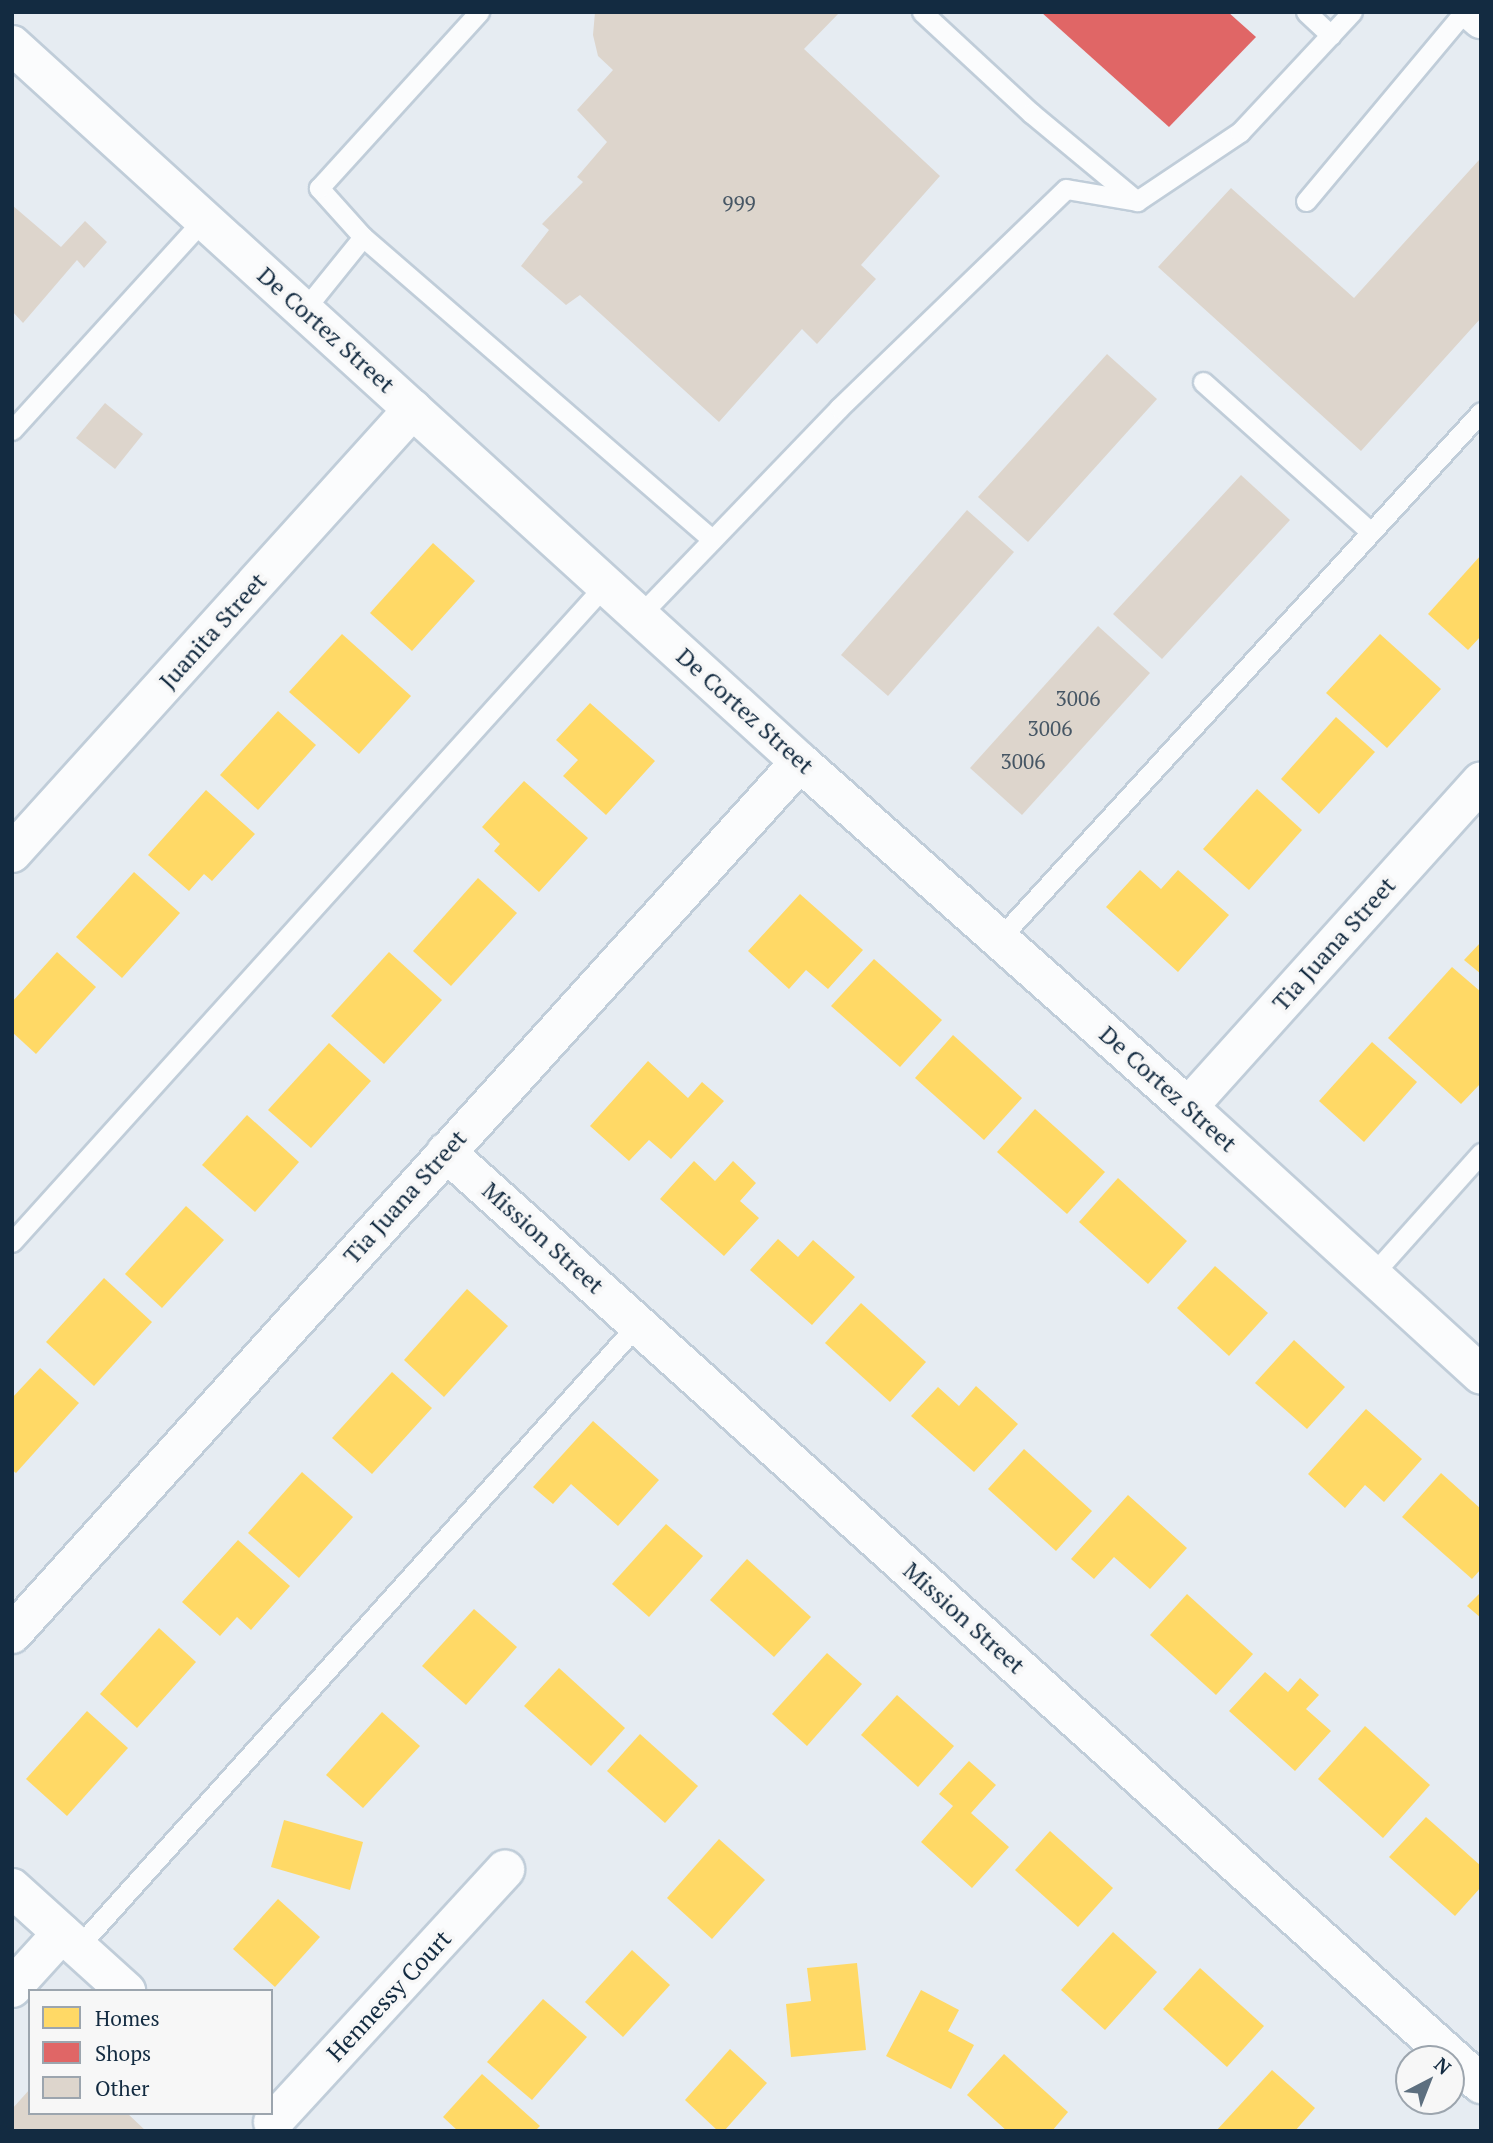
<!DOCTYPE html>
<style>
body{margin:0}
#map{position:relative;width:1493px;height:2143px;overflow:hidden;background:#e6ecf2;font-family:"PT Serif",serif}
div>[style]{position:absolute}
.homes>*{inset:0;background:#ffd966}
.shops>*{inset:0;background:#e06666}
.building>*{inset:0;background:#ddd5cc}
.roads{filter:drop-shadow(2px 0 #c0cdd9) drop-shadow(-2px 0 #c0cdd9) drop-shadow(0 2px #c0cdd9) drop-shadow(0 -2px #c0cdd9)}
.service>*{height:19px;margin:-9.5px;padding:0 9.5px;transform-origin:9.5px;border-radius:9.5px;background:#fbfcfd}
.minor>*{height:38px;margin:-19px;padding:0 19px;transform-origin:19px;border-radius:19px;background:#fbfcfd}
.secondary>*{height:38px;margin:-19px;padding:0 19px;transform-origin:19px;border-radius:19px;background:#fbfcfd}
span{translate:-50% -50%;white-space:nowrap;text-align:center;line-height:1.15;-webkit-text-stroke:7px #f7f7f7;paint-order:stroke}
.number-label{font-size:21px;color:#465664}
.number-label span{-webkit-text-stroke-width:0}
.street-label{font-size:24px;color:#132b41}
.frame{position:absolute;inset:0;border:14px solid #132b41;pointer-events:none}
.legend{position:absolute;left:28px;top:1989px;width:245px;height:126px;box-sizing:border-box;background:#f7f7f7;border:2px solid #9ca5ae;margin:0;padding:9px 12px;list-style:none;font-size:21px;color:#132b41}
.legend li{display:flex;align-items:center;gap:14px;height:35px}
.legend b{width:35px;border:2px solid #9ca5ae}
.north{position:absolute;left:1395px;top:2045px;width:70px;height:70px;box-sizing:border-box;background:#f7f7f7;border:2px solid #9ca5ae;border-radius:50%;rotate:42deg;font-size:19px;font-weight:700;line-height:28px;text-align:center;color:#132b41}
.north::after{content:'';display:block;margin:auto;width:24px;height:32px;background:#5d6f7f;clip-path:polygon(50% 0,100% 100%,50% 72%,0 100%)}
</style>
<div id="map">
<div class="homes">
<div style="clip-path:polygon(433px 543px,475px 581px,412px 651px,370px 613px)"></div>
<div style="clip-path:polygon(1481px 555px,1481px 636px,1468px 650px,1428px 614px)"></div>
<div style="clip-path:polygon(342px 634px,411px 696px,359px 754px,289px 692px)"></div>
<div style="clip-path:polygon(1380px 634px,1441px 689px,1387px 748px,1326px 693px)"></div>
<div style="clip-path:polygon(590px 703px,655px 761px,606px 815px,563px 776px,578px 760px,556px 740px)"></div>
<div style="clip-path:polygon(278px 711px,316px 745px,258px 810px,220px 775px)"></div>
<div style="clip-path:polygon(1336px 717px,1375px 752px,1319px 814px,1281px 779px)"></div>
<div style="clip-path:polygon(524px 781px,588px 838px,539px 892px,494px 851px,500px 844px,482px 827px)"></div>
<div style="clip-path:polygon(1257px 789px,1302px 830px,1249px 890px,1203px 849px)"></div>
<div style="clip-path:polygon(206px 790px,255px 834px,212px 881px,204px 874px,189px 891px,148px 855px)"></div>
<div style="clip-path:polygon(1140px 870px,1161px 889px,1178px 870px,1229px 915px,1178px 972px,1106px 907px)"></div>
<div style="clip-path:polygon(134px 872px,180px 913px,122px 978px,76px 937px)"></div>
<div style="clip-path:polygon(478px 878px,517px 913px,451px 986px,413px 951px)"></div>
<div style="clip-path:polygon(800px 894px,863px 950px,828px 989px,806px 970px,789px 989px,748px 951px)"></div>
<div style="clip-path:polygon(1481px 942px,1481px 974px,1464px 960px)"></div>
<div style="clip-path:polygon(57px 952px,96px 987px,36px 1054px,12px 1032px,12px 1002px)"></div>
<div style="clip-path:polygon(389px 952px,442px 1000px,384px 1064px,331px 1016px)"></div>
<div style="clip-path:polygon(874px 959px,942px 1020px,900px 1067px,831px 1006px)"></div>
<div style="clip-path:polygon(1452px 967px,1481px 992px,1481px 1083px,1461px 1104px,1388px 1038px)"></div>
<div style="clip-path:polygon(953px 1035px,1022px 1098px,984px 1140px,915px 1078px)"></div>
<div style="clip-path:polygon(1372px 1042px,1417px 1082px,1364px 1142px,1319px 1101px)"></div>
<div style="clip-path:polygon(329px 1043px,371px 1081px,311px 1148px,268px 1110px)"></div>
<div style="clip-path:polygon(648px 1061px,688px 1098px,702px 1082px,724px 1101px,671px 1159px,649px 1140px,629px 1161px,590px 1126px)"></div>
<div style="clip-path:polygon(1035px 1109px,1105px 1172px,1067px 1214px,997px 1152px)"></div>
<div style="clip-path:polygon(247px 1115px,299px 1162px,255px 1212px,202px 1165px)"></div>
<div style="clip-path:polygon(694px 1161px,715px 1181px,733px 1161px,756px 1183px,740px 1201px,759px 1218px,724px 1256px,660px 1199px)"></div>
<div style="clip-path:polygon(1118px 1178px,1187px 1241px,1148px 1284px,1079px 1222px)"></div>
<div style="clip-path:polygon(186px 1206px,224px 1240px,162px 1308px,125px 1274px)"></div>
<div style="clip-path:polygon(778px 1239px,798px 1257px,813px 1240px,855px 1277px,812px 1325px,750px 1270px)"></div>
<div style="clip-path:polygon(1215px 1266px,1268px 1313px,1229px 1356px,1177px 1308px)"></div>
<div style="clip-path:polygon(104px 1278px,152px 1322px,94px 1386px,46px 1342px)"></div>
<div style="clip-path:polygon(467px 1289px,508px 1326px,444px 1397px,404px 1360px)"></div>
<div style="clip-path:polygon(861px 1303px,926px 1362px,890px 1402px,825px 1343px)"></div>
<div style="clip-path:polygon(1294px 1340px,1345px 1387px,1307px 1429px,1255px 1383px)"></div>
<div style="clip-path:polygon(40px 1368px,79px 1403px,16px 1473px,12px 1470px,12px 1398px)"></div>
<div style="clip-path:polygon(392px 1372px,432px 1408px,372px 1474px,332px 1438px)"></div>
<div style="clip-path:polygon(976px 1386px,1018px 1424px,974px 1472px,911px 1416px,938px 1387px,959px 1406px)"></div>
<div style="clip-path:polygon(1366px 1409px,1422px 1459px,1384px 1502px,1365px 1485px,1345px 1508px,1308px 1474px)"></div>
<div style="clip-path:polygon(593px 1421px,659px 1480px,618px 1526px,571px 1484px,553px 1504px,533px 1487px)"></div>
<div style="clip-path:polygon(1024px 1449px,1092px 1511px,1056px 1551px,988px 1489px)"></div>
<div style="clip-path:polygon(302px 1472px,353px 1517px,299px 1578px,248px 1533px)"></div>
<div style="clip-path:polygon(1441px 1473px,1481px 1509px,1481px 1569px,1472px 1579px,1402px 1517px)"></div>
<div style="clip-path:polygon(1128px 1495px,1187px 1548px,1150px 1589px,1114px 1557px,1094px 1579px,1071px 1559px)"></div>
<div style="clip-path:polygon(666px 1524px,703px 1556px,649px 1617px,612px 1584px)"></div>
<div style="clip-path:polygon(238px 1540px,290px 1586px,251px 1630px,237px 1617px,220px 1636px,182px 1602px)"></div>
<div style="clip-path:polygon(747px 1559px,811px 1617px,774px 1657px,710px 1600px)"></div>
<div style="clip-path:polygon(1481px 1592px,1481px 1618px,1467px 1606px)"></div>
<div style="clip-path:polygon(1187px 1594px,1253px 1654px,1216px 1695px,1150px 1635px)"></div>
<div style="clip-path:polygon(474px 1609px,517px 1647px,466px 1705px,422px 1666px)"></div>
<div style="clip-path:polygon(159px 1628px,196px 1662px,137px 1728px,100px 1694px)"></div>
<div style="clip-path:polygon(827px 1653px,862px 1684px,807px 1746px,772px 1714px)"></div>
<div style="clip-path:polygon(559px 1668px,625px 1728px,591px 1766px,524px 1706px)"></div>
<div style="clip-path:polygon(1265px 1672px,1288px 1692px,1300px 1678px,1319px 1695px,1306px 1709px,1331px 1731px,1295px 1771px,1229px 1711px)"></div>
<div style="clip-path:polygon(897px 1695px,954px 1746px,918px 1787px,861px 1735px)"></div>
<div style="clip-path:polygon(87px 1711px,128px 1748px,67px 1816px,26px 1779px)"></div>
<div style="clip-path:polygon(382px 1712px,420px 1746px,363px 1808px,326px 1775px)"></div>
<div style="clip-path:polygon(1365px 1726px,1430px 1785px,1383px 1838px,1318px 1779px)"></div>
<div style="clip-path:polygon(640px 1734px,698px 1786px,665px 1823px,607px 1771px)"></div>
<div style="clip-path:polygon(969px 1761px,996px 1785px,971px 1813px,1009px 1847px,972px 1888px,921px 1842px,953px 1806px,939px 1794px)"></div>
<div style="clip-path:polygon(1426px 1817px,1481px 1866px,1481px 1887px,1455px 1916px,1389px 1857px)"></div>
<div style="clip-path:polygon(284px 1820px,363px 1842px,350px 1890px,271px 1867px)"></div>
<div style="clip-path:polygon(1050px 1831px,1113px 1888px,1078px 1927px,1015px 1870px)"></div>
<div style="clip-path:polygon(719px 1839px,765px 1880px,712px 1939px,667px 1898px)"></div>
<div style="clip-path:polygon(278px 1899px,320px 1937px,275px 1987px,233px 1949px)"></div>
<div style="clip-path:polygon(1113px 1932px,1157px 1972px,1105px 2030px,1061px 1990px)"></div>
<div style="clip-path:polygon(632px 1950px,670px 1985px,623px 2037px,585px 2002px)"></div>
<div style="clip-path:polygon(857px 1963px,866px 2050px,791px 2057px,786px 2004px,811px 2001px,807px 1968px)"></div>
<div style="clip-path:polygon(1200px 1968px,1264px 2026px,1227px 2067px,1163px 2009px)"></div>
<div style="clip-path:polygon(921px 1990px,959px 2010px,948px 2031px,974px 2045px,951px 2089px,886px 2056px)"></div>
<div style="clip-path:polygon(543px 1999px,587px 2037px,532px 2100px,487px 2062px)"></div>
<div style="clip-path:polygon(730px 2049px,767px 2083px,724px 2131px,718px 2131px,685px 2100px)"></div>
<div style="clip-path:polygon(1004px 2054px,1068px 2112px,1052px 2131px,1007px 2131px,967px 2095px)"></div>
<div style="clip-path:polygon(1272px 2070px,1315px 2108px,1295px 2131px,1216px 2131px)"></div>
<div style="clip-path:polygon(482px 2074px,540px 2126px,535px 2131px,458px 2131px,443px 2117px)"></div>
</div>
<div class="shops">
<div style="clip-path:polygon(1041px 12px,1228px 12px,1256px 37px,1169px 127px)"></div>
</div>
<div class="building">
<div style="clip-path:polygon(595px 12px,840px 12px,804px 49px,940px 176px,861px 265px,876px 279px,817px 344px,802px 329px,719px 422px,580px 295px,566px 305px,521px 266px,549px 230px,542px 224px,583px 182px,577px 177px,607px 142px,577px 110px,613px 70px,598px 56px,593px 35px)"></div>
<div style="clip-path:polygon(1479px 160px,1481px 318px,1361px 451px,1158px 267px,1231px 188px,1354px 298px)"></div>
<div style="clip-path:polygon(12px 205px,61px 247px,85px 221px,107px 242px,84px 268px,77px 260px,23px 323px,12px 311px)"></div>
<div style="clip-path:polygon(1107px 354px,1157px 399px,1028px 542px,978px 497px)"></div>
<div style="clip-path:polygon(105px 403px,143px 434px,115px 469px,76px 438px)"></div>
<div style="clip-path:polygon(1241px 475px,1290px 520px,1162px 659px,1113px 614px)"></div>
<div style="clip-path:polygon(967px 510px,1014px 552px,888px 696px,841px 655px)"></div>
<div style="clip-path:polygon(1098px 626px,1150px 673px,1022px 815px,970px 768px)"></div>
<div style="clip-path:polygon(30px 2089px,30px 2113px,127px 2113px,146px 2131px,12px 2131px,12px 2109px)"></div>
</div>
<div class="roads">
<div class="service">
<div style="left:922px;top:12px;width:149px;rotate:42.8deg"></div>
<div style="left:1031px;top:113px;width:138px;rotate:39.7deg"></div>
<div style="left:1306px;top:12px;width:34px;rotate:43deg"></div>
<div style="left:1306px;top:201px;width:246px;rotate:-50.1deg"></div>
<div style="left:363px;top:237px;width:462px;rotate:40.9deg"></div>
<div style="left:304px;top:310px;width:94px;rotate:-51.1deg"></div>
<div style="left:363px;top:237px;width:66px;rotate:-131.9deg"></div>
<div style="left:319px;top:188px;width:238px;rotate:-47.7deg"></div>
<div style="left:1203px;top:382px;width:225px;rotate:41.8deg"></div>
<div style="left:12px;top:430px;width:285px;rotate:-47.7deg"></div>
<div style="left:640px;top:615px;width:287px;rotate:-46.1deg"></div>
<div style="left:839px;top:408px;width:315px;rotate:-44deg"></div>
<div style="left:1066px;top:189px;width:72px;rotate:9.6deg"></div>
<div style="left:1137px;top:201px;width:124px;rotate:-33.8deg"></div>
<div style="left:1240px;top:132px;width:164px;rotate:-47deg"></div>
<div style="left:999px;top:939px;width:714px;rotate:-47.55deg"></div>
<div style="left:12px;top:1242px;width:886px;rotate:-47.93deg"></div>
<div style="left:1372px;top:1275px;width:164px;rotate:-48.2deg"></div>
<div style="left:78px;top:1947px;width:838px;rotate:-48.05deg"></div>
</div>
<div class="minor">
<div style="left:12px;top:45px;width:1065px;rotate:42.3deg"></div>
<div style="left:800px;top:762px;width:519px;rotate:41.64deg"></div>
<div style="left:1188px;top:1107px;width:397px;rotate:42.4deg"></div>
<div style="left:12px;top:853px;width:598px;rotate:-47.91deg"></div>
<div style="left:1188px;top:1107px;width:438px;rotate:-48deg"></div>
<div style="left:446px;top:1152px;width:1393px;rotate:42deg"></div>
<div style="left:12px;top:1634px;width:1175px;rotate:-47.9deg"></div>
<div style="left:12px;top:1888px;width:154px;rotate:42.1deg"></div>
<div style="left:12px;top:1988px;width:74px;rotate:-47.7deg"></div>
<div style="left:273px;top:2122px;width:343px;rotate:-47.4deg"></div>
</div>
<div class="secondary">
<div style="left:1473px;top:12px;width:11px;rotate:41deg"></div>
</div>
</div>
<div class="number-label">
<span style="left:739px;top:203px">999</span>
<span style="left:1078px;top:698px">3006</span>
<span style="left:1050px;top:728px">3006</span>
<span style="left:1023px;top:761px">3006</span>
</div>
<div class="street-label">
<span style="left:326px;top:330px;rotate:42deg">De Cortez Street</span>
<span style="left:213px;top:631px;rotate:-48deg">Juanita Street</span>
<span style="left:745px;top:711px;rotate:42deg">De Cortez Street</span>
<span style="left:1334px;top:944px;rotate:-48deg">Tia Juana Street</span>
<span style="left:1168px;top:1089px;rotate:42deg">De Cortez Street</span>
<span style="left:405px;top:1197px;rotate:-48deg">Tia Juana Street</span>
<span style="left:543px;top:1238px;rotate:42deg">Mission Street</span>
<span style="left:964px;top:1618px;rotate:42deg">Mission Street</span>
<span style="left:389px;top:1996px;rotate:-47deg">Hennessy Court</span>
</div>
<div class="frame"></div>
<ul class="legend">
<li><b style="height:19px;background:#ffd966"></b>Homes</li>
<li><b style="height:19px;background:#e06666"></b>Shops</li>
<li><b style="height:19px;background:#ddd5cc"></b>Other</li>
</ul>
<div class="north">N</div>
</div>
